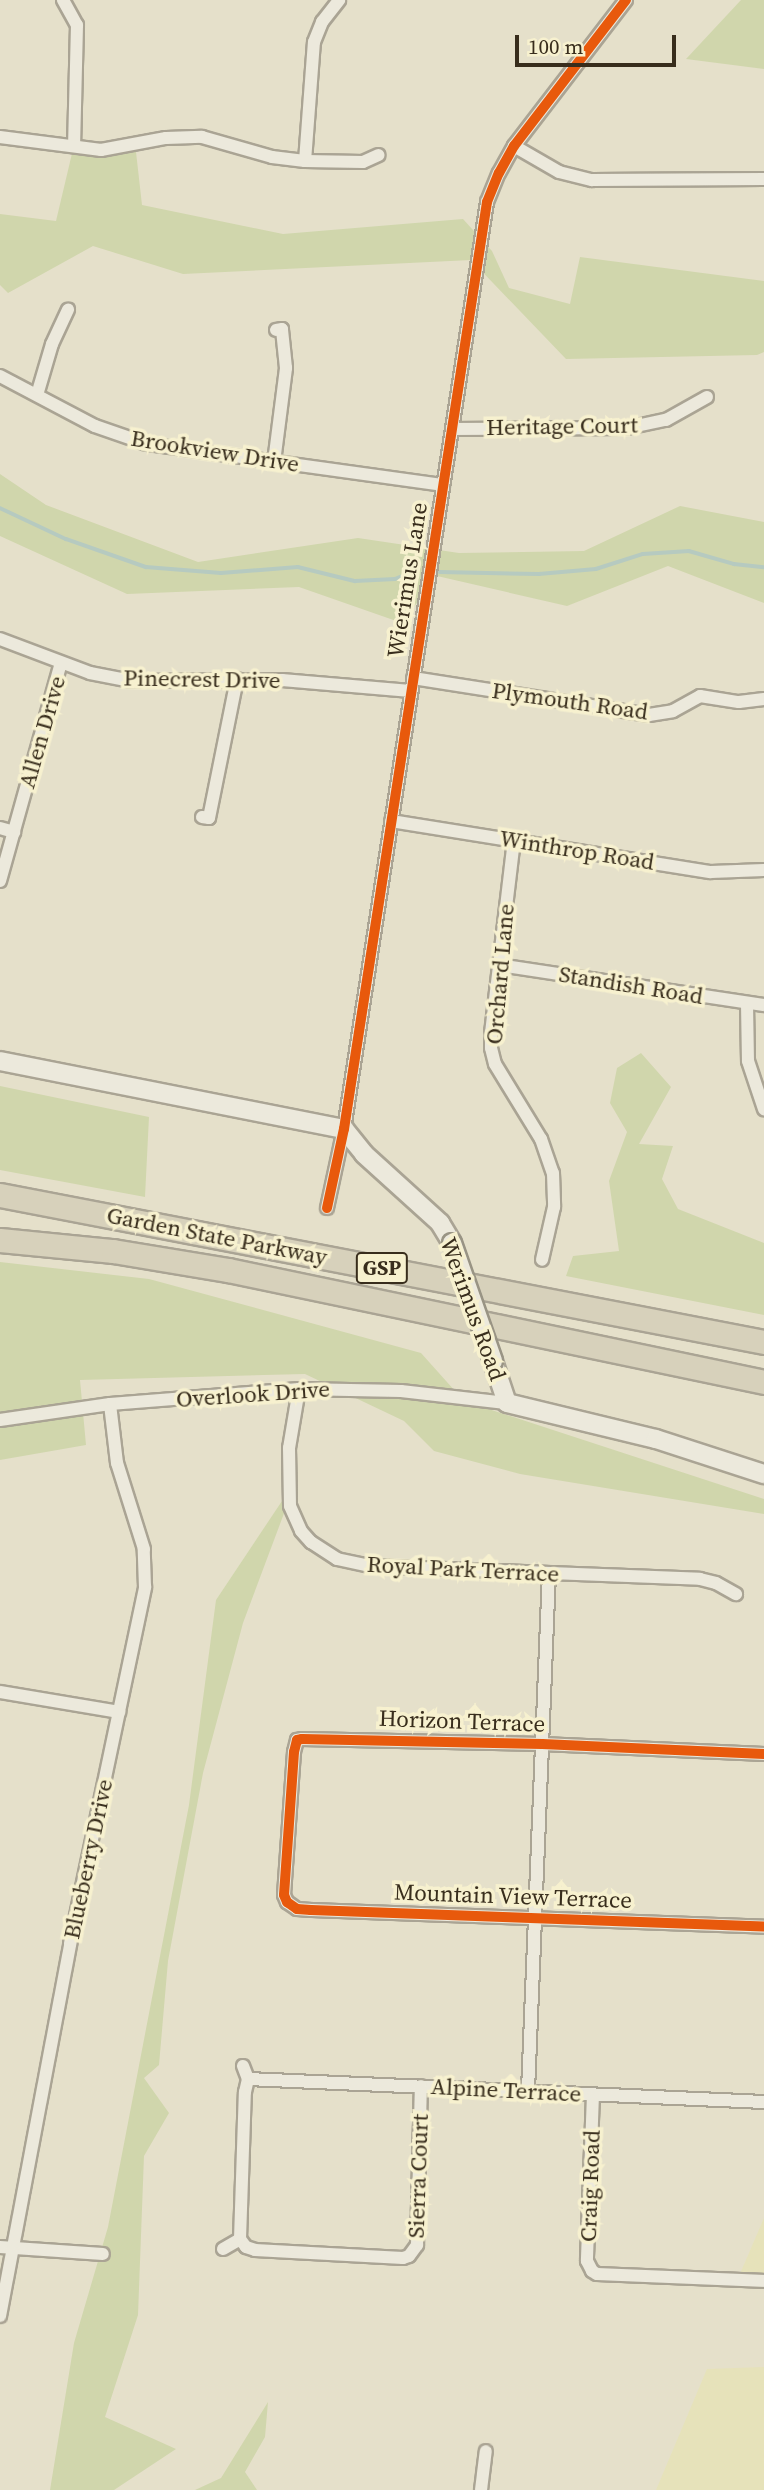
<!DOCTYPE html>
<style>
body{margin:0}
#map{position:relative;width:764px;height:2490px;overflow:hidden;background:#e5e0ca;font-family:"Source Serif 4",serif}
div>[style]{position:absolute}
.farmland>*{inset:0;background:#e6e2ba}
.green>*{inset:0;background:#d0d6ac}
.stream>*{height:3.5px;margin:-1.75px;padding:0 1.75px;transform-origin:1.75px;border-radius:1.75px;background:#b6cac0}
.roads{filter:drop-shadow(2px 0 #aaa494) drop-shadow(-2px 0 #aaa494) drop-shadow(0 2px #aaa494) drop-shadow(0 -2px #aaa494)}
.minor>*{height:12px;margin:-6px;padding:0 6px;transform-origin:6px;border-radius:6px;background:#ece9dc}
.secondary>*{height:18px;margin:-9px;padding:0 9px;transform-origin:9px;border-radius:9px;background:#ece9dc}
.motorway>*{height:23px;margin:-11.5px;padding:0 11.5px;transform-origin:11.5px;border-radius:11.5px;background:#d7d1bb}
.bridges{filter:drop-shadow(2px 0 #999484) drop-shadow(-2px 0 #999484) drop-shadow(0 2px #999484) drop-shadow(0 -2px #999484)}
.secondary-bridge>*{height:18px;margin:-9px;padding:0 9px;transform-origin:9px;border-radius:9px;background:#ece9dc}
.cycleway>*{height:10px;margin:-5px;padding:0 5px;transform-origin:5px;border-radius:5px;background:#e8590c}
span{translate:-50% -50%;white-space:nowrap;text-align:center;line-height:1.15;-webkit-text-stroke:7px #f7f1cf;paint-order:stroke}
.shield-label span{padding:2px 5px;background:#f7f1cf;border:2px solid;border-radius:5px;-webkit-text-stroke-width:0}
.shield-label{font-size:21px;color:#382d1c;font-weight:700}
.street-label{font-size:23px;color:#382d1c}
.scale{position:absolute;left:515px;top:35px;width:161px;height:32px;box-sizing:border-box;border:4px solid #382d1c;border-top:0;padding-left:9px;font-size:21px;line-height:24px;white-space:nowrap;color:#382d1c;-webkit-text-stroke:5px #f7f1cf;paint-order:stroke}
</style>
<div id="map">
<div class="farmland">
<div style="clip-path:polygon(764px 2218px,764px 2278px,739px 2276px)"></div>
<div style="clip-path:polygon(764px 2367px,764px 2490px,656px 2490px,707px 2369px)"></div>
</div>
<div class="green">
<div style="clip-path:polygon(741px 0,764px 0,764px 69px,686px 59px)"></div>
<div style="clip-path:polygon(135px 143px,142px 205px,283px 234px,463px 219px,492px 251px,509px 288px,570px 304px,580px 257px,764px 281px,764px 352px,757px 355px,566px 359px,471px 260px,183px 274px,93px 246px,8px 293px,0 285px,0 214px,56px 221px,74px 145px)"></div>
<div style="clip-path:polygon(0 474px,46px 505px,198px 562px,358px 538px,459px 553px,584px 551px,680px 506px,764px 522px,764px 603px,668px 566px,567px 606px,437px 576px,402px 623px,299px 587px,127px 594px,0 536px)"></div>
<div style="clip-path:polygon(641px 1053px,671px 1087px,639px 1144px,673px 1146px,662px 1179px,678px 1209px,764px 1243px,764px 1315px,566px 1276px,573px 1256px,619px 1251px,609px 1181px,627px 1132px,610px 1103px,617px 1068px)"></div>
<div style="clip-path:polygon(0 1086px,149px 1117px,145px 1197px,0 1170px)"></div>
<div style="clip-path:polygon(0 1262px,149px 1279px,421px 1353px,464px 1401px,764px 1499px,764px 1514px,520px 1474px,434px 1451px,404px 1421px,305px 1374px,80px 1380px,86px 1445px,0 1460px)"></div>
<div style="clip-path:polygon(288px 1492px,289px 1500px,243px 1623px,203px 1773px,168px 1961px,159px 2065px,144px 2078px,169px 2113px,144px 2156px,138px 2315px,105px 2417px,176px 2449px,114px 2490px,50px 2490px,74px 2343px,108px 2227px,189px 1805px,216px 1600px)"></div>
<div style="clip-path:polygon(268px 2402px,265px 2437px,245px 2472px,257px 2490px,195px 2490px,221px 2478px)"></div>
</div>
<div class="stream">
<div style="left:0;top:508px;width:73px;rotate:25.2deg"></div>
<div style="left:66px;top:539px;width:85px;rotate:19.3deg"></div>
<div style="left:146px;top:567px;width:75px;rotate:4.6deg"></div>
<div style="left:221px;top:573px;width:77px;rotate:-4.5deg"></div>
<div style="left:298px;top:567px;width:59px;rotate:13.8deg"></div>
<div style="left:355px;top:581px;width:40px;rotate:-2.9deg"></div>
<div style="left:395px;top:579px;width:22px;rotate:-22deg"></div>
<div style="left:440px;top:572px;width:99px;rotate:1.2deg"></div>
<div style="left:539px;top:574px;width:57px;rotate:-5deg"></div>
<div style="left:596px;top:569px;width:49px;rotate:-17.7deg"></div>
<div style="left:643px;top:554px;width:46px;rotate:-3.7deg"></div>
<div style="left:689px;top:551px;width:47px;rotate:16.1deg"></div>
<div style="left:734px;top:564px;width:30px;rotate:6deg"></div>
</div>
<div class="roads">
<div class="minor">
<div style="left:63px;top:0;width:29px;rotate:61deg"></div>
<div style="left:77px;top:25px;width:120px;rotate:91.4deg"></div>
<div style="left:0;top:137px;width:102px;rotate:7.3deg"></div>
<div style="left:101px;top:150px;width:66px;rotate:-10.5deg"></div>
<div style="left:166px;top:138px;width:36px;rotate:-2deg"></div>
<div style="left:202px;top:137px;width:73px;rotate:15.9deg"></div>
<div style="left:272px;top:157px;width:33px;rotate:7deg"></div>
<div style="left:305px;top:161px;width:58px;rotate:1deg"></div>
<div style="left:363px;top:162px;width:17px;rotate:-24deg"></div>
<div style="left:514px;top:146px;width:52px;rotate:30deg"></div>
<div style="left:559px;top:172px;width:34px;rotate:14deg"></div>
<div style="left:592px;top:180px;width:172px;rotate:-0.3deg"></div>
<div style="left:305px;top:161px;width:119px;rotate:-85.7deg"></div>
<div style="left:314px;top:42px;width:22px;rotate:-68deg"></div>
<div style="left:322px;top:22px;width:28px;rotate:-52deg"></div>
<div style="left:0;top:376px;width:107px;rotate:27.8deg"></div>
<div style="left:95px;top:426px;width:55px;rotate:19.1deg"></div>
<div style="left:147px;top:444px;width:299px;rotate:7.9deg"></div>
<div style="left:37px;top:395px;width:53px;rotate:-73.6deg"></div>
<div style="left:52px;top:344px;width:38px;rotate:-65deg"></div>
<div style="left:452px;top:429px;width:175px;rotate:-0.3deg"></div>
<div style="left:627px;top:428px;width:40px;rotate:-12deg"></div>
<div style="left:666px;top:420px;width:47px;rotate:-29.3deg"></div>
<div style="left:274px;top:462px;width:95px;rotate:-82.7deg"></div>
<div style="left:286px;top:368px;width:39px;rotate:-96deg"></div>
<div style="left:282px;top:329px;width:6px;rotate:171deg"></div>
<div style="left:0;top:639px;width:96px;rotate:20.7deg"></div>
<div style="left:90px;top:673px;width:42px;rotate:11deg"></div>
<div style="left:131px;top:681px;width:151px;rotate:-0.4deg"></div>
<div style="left:282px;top:680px;width:129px;rotate:4.9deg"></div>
<div style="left:413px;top:678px;width:239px;rotate:8.9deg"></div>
<div style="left:649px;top:715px;width:24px;rotate:-9deg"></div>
<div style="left:673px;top:711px;width:31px;rotate:-29deg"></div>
<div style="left:700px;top:696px;width:39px;rotate:9deg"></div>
<div style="left:739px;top:702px;width:25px;rotate:-7deg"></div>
<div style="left:202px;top:817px;width:7px;rotate:8deg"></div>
<div style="left:209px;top:818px;width:142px;rotate:-78.6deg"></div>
<div style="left:391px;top:821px;width:324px;rotate:9.1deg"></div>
<div style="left:711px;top:872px;width:53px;rotate:-2.2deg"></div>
<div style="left:0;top:828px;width:15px;rotate:16deg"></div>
<div style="left:514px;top:840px;width:193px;rotate:96.8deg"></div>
<div style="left:491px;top:1032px;width:16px;rotate:90deg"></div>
<div style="left:491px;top:1048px;width:16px;rotate:76deg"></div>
<div style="left:495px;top:1064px;width:88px;rotate:58.5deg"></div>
<div style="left:541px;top:1139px;width:36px;rotate:71deg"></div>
<div style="left:553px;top:1173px;width:34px;rotate:88deg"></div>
<div style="left:554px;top:1207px;width:54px;rotate:102.8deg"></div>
<div style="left:0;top:881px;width:226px;rotate:-74.4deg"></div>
<div style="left:499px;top:965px;width:268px;rotate:8.6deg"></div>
<div style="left:747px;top:1004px;width:57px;rotate:89deg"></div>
<div style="left:748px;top:1061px;width:51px;rotate:71.6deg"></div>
<div style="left:327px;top:1208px;width:81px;rotate:-77.9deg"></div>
<div style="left:344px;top:1129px;width:938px;rotate:-81.23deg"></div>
<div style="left:487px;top:202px;width:31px;rotate:-68deg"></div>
<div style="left:499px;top:173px;width:31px;rotate:-61deg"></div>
<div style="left:514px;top:146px;width:184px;rotate:-52.5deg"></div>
<div style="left:299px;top:1389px;width:60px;rotate:99.6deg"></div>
<div style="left:289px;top:1448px;width:58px;rotate:89deg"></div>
<div style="left:290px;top:1506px;width:27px;rotate:66deg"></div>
<div style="left:301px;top:1531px;width:15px;rotate:48deg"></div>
<div style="left:311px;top:1542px;width:31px;rotate:33deg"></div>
<div style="left:337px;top:1559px;width:33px;rotate:12deg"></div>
<div style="left:369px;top:1566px;width:331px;rotate:2.2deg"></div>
<div style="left:700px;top:1579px;width:16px;rotate:14deg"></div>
<div style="left:716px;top:1583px;width:23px;rotate:29deg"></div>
<div style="left:0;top:1420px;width:111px;rotate:-8.3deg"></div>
<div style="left:110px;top:1404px;width:190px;rotate:-4.5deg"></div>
<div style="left:299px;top:1389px;width:102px;rotate:1.1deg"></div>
<div style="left:401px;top:1391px;width:107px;rotate:6.5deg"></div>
<div style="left:0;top:1692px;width:121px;rotate:9.5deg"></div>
<div style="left:764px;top:1754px;width:222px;rotate:-177.4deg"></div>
<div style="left:542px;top:1744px;width:240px;rotate:-178.8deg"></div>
<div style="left:302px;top:1739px;width:5px;rotate:169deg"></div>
<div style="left:297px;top:1740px;width:12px;rotate:104deg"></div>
<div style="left:294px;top:1752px;width:143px;rotate:94deg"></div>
<div style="left:284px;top:1895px;width:8px;rotate:67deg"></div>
<div style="left:287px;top:1902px;width:12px;rotate:35deg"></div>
<div style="left:297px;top:1909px;width:14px;rotate:4deg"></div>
<div style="left:311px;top:1910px;width:453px;rotate:2.1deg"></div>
<div style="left:248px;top:2079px;width:517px;rotate:2.55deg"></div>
<div style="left:528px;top:2091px;width:518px;rotate:-87.68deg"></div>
<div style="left:593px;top:2094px;width:167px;rotate:92.1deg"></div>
<div style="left:587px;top:2261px;width:11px;rotate:63deg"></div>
<div style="left:592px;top:2271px;width:6px;rotate:31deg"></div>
<div style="left:597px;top:2274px;width:167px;rotate:2.4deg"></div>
<div style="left:240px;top:2239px;width:10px;rotate:53deg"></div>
<div style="left:246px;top:2247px;width:9px;rotate:18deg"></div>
<div style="left:255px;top:2250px;width:148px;rotate:3.1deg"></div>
<div style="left:403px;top:2258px;width:6px;rotate:-18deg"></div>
<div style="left:409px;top:2256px;width:14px;rotate:-54deg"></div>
<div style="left:417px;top:2245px;width:159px;rotate:-88.6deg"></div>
<div style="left:0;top:2247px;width:103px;rotate:3.9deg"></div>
<div style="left:223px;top:2249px;width:20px;rotate:-30deg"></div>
<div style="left:240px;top:2239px;width:147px;rotate:-88.1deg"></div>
<div style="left:245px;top:2092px;width:13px;rotate:-77deg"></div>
<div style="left:248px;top:2079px;width:14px;rotate:-111deg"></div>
<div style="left:0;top:2316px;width:379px;rotate:-79.3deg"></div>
<div style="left:70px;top:1944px;width:365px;rotate:-78.1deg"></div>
<div style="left:145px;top:1587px;width:38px;rotate:-92deg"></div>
<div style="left:144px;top:1549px;width:90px;rotate:-107.4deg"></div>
<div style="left:117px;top:1463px;width:59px;rotate:-96.8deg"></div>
<div style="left:481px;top:2490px;width:39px;rotate:-83deg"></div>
</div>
<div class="secondary">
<div style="left:0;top:1061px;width:351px;rotate:11.2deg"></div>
<div style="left:344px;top:1129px;width:32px;rotate:51deg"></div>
<div style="left:364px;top:1154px;width:103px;rotate:42.2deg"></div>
<div style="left:440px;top:1223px;width:23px;rotate:59deg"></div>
<div style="left:493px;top:1361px;width:44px;rotate:71.6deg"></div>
<div style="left:507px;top:1403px;width:153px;rotate:13.6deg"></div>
<div style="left:656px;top:1439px;width:114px;rotate:18deg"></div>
</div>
<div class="motorway">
<div style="left:0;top:1195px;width:778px;rotate:10.89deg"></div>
<div style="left:0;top:1240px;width:114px;rotate:5.6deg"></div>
<div style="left:113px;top:1251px;width:117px;rotate:9.4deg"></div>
<div style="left:228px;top:1270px;width:548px;rotate:11.8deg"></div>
</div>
</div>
<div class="bridges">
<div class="secondary-bridge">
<div style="left:452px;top:1243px;width:125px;rotate:70.8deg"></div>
</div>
</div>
<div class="cycleway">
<div style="left:327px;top:1208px;width:81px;rotate:-77.9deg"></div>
<div style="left:344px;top:1129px;width:938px;rotate:-81.23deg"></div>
<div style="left:487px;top:202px;width:31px;rotate:-68deg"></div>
<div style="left:499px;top:173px;width:31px;rotate:-61deg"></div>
<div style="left:514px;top:146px;width:184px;rotate:-52.5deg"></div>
<div style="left:764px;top:1754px;width:222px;rotate:-177.4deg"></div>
<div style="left:542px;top:1744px;width:240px;rotate:-178.8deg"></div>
<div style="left:302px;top:1739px;width:5px;rotate:169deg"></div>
<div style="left:297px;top:1740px;width:12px;rotate:104deg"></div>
<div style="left:294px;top:1752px;width:143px;rotate:94deg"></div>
<div style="left:284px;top:1895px;width:8px;rotate:67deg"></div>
<div style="left:287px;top:1902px;width:12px;rotate:35deg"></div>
<div style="left:297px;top:1909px;width:14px;rotate:4deg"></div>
<div style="left:311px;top:1910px;width:453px;rotate:2.1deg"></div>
</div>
<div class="shield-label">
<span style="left:382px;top:1268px">GSP</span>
</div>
<div class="street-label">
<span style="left:562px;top:426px;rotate:-1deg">Heritage Court</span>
<span style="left:215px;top:451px;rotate:9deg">Brookview Drive</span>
<span style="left:407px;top:580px;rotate:-81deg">Wierimus Lane</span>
<span style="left:202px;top:679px;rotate:1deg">Pinecrest Drive</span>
<span style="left:570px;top:701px;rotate:8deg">Plymouth Road</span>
<span style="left:42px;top:732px;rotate:-74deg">Allen Drive</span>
<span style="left:577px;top:850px;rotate:9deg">Winthrop Road</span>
<span style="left:500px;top:974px;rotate:-85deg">Orchard Lane</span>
<span style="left:631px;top:985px;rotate:9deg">Standish Road</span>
<span style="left:217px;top:1236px;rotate:11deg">Garden State Parkway</span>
<span style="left:473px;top:1309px;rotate:70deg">Werimus Road</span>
<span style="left:253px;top:1394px;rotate:-4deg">Overlook Drive</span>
<span style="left:463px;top:1569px;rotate:3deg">Royal Park Terrace</span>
<span style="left:462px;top:1721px;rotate:2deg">Horizon Terrace</span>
<span style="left:88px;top:1859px;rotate:-78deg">Blueberry Drive</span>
<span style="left:513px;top:1896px;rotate:2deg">Mountain View Terrace</span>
<span style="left:506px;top:2090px;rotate:3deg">Alpine Terrace</span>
<span style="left:418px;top:2176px;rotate:-88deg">Sierra Court</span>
<span style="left:590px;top:2186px;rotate:-88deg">Craig Road</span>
</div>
<div class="scale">100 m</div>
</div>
